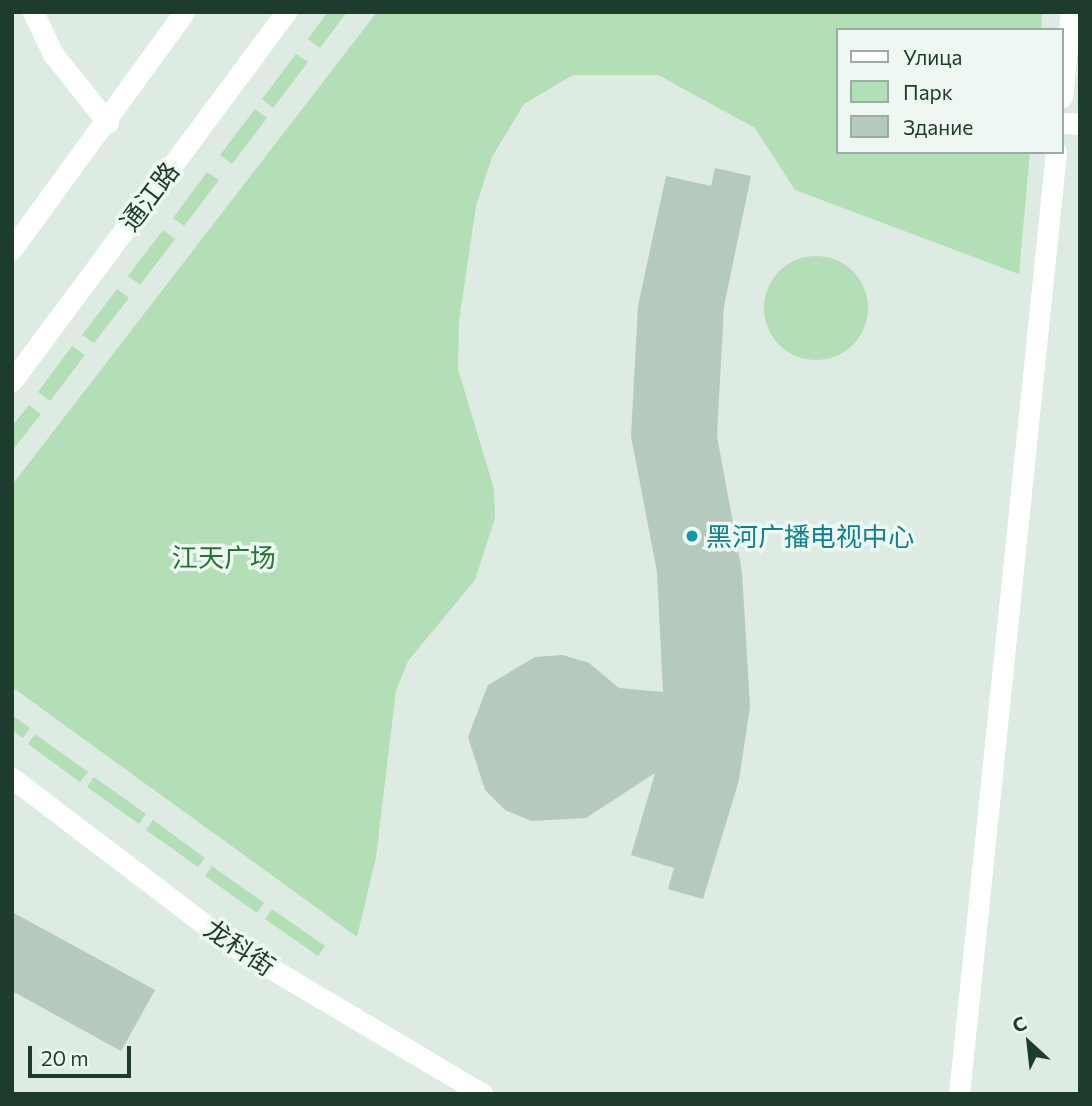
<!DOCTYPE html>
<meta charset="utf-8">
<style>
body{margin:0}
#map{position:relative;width:1092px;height:1106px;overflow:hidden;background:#ddebe2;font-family:Commissioner,"Noto Sans SC",sans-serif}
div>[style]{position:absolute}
.green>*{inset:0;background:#b3dfb6}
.round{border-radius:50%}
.building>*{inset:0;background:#b5c9bd}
.lane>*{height:21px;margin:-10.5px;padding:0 10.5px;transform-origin:10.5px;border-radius:10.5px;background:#fff}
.street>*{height:21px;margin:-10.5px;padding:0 10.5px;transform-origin:10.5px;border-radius:10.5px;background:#fff}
.secondary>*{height:21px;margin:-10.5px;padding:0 10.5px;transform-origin:10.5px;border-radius:10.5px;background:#fff}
.dots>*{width:19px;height:19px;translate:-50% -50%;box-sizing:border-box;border:4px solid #eef7f1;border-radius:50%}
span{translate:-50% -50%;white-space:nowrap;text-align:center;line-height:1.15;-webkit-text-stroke:7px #eef7f1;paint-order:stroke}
.street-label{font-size:26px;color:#1d3c2d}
.culture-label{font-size:26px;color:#0d838f}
.left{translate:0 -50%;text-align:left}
.park-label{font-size:26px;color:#237733}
.frame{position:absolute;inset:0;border:14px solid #1d3c2d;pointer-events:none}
.legend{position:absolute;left:836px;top:28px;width:228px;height:126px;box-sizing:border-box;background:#eef7f1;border:2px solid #9aaca3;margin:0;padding:9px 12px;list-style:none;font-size:21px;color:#1d3c2d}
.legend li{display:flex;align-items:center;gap:14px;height:35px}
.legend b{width:35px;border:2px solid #9aaca3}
.north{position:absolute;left:994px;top:1008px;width:70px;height:70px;-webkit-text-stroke:5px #eef7f1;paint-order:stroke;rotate:333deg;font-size:19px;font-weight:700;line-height:28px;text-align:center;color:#1d3c2d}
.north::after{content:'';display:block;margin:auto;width:24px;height:32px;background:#1d3c2d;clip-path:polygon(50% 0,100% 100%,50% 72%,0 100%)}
.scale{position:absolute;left:28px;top:1046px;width:103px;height:32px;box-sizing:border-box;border:4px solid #1d3c2d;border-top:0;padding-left:9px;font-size:21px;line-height:24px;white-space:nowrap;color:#1d3c2d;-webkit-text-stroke:5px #eef7f1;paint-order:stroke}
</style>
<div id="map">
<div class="green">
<div style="clip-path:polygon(328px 12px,347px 12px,320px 48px,308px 39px)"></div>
<div style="clip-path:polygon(377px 12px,1042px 12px,1041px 30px,838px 30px,838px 152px,1030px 152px,1019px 274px,795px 190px,755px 128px,658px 75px,573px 75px,524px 104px,492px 157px,476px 206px,459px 321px,458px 369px,494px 489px,495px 518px,475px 580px,408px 661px,396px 690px,376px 857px,357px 937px,12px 687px,12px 485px)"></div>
<div style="clip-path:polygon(296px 54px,308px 62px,273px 108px,262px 99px)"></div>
<div style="clip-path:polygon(255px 109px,267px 118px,232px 164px,220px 155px)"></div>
<div style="clip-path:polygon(207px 172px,219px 180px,184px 226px,173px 218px)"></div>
<div style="clip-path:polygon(163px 230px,175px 239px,140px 285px,128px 276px)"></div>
<div class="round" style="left:764px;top:256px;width:104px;height:104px"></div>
<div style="clip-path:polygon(117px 289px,129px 298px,94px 343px,82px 335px)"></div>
<div style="clip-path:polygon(72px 346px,85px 355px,50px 401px,38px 392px)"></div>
<div style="clip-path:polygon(29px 405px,41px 414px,12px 451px,12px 426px)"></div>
<div style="clip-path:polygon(12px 715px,30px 728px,23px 738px,12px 730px)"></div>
<div style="clip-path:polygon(35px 734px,88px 772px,80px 782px,28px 744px)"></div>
<div style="clip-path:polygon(94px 777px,146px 814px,139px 824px,87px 787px)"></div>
<div style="clip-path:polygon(153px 820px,205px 858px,198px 867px,146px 830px)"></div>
<div style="clip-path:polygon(212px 866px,264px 903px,257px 913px,205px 876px)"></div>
<div style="clip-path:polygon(272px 909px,325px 946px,318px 956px,265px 919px)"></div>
</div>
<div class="building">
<div style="clip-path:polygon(715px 168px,751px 176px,724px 306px,717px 436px,742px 572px,750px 707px,739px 780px,703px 899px,668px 889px,674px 868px,631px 855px,655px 773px,586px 818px,531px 821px,505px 810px,485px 790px,468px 737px,488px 685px,535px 657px,563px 655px,589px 663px,619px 688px,663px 692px,657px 572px,631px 436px,638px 306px,666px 176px,711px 186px)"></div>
<div style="clip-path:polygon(12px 912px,155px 990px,121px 1051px,12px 991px)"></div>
</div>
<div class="lane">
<div style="left:1062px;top:123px;width:18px;rotate:3deg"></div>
</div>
<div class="street">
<div style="left:33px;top:12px;width:47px;rotate:64.5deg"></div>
<div style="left:53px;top:54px;width:88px;rotate:51.4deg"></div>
<div style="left:1062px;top:97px;width:85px;rotate:-84deg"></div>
<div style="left:12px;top:778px;width:280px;rotate:37.2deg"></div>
<div style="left:235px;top:947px;width:288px;rotate:30.7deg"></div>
<div style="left:959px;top:1094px;width:947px;rotate:-84.12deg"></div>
</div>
<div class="secondary">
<div style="left:12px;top:249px;width:293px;rotate:-54deg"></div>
<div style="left:12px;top:381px;width:460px;rotate:-53.4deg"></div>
</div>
<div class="dots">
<div style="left:692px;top:536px;background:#0f9aa8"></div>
</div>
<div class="street-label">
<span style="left:149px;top:196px;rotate:-53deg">通江路</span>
<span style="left:240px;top:947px;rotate:34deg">龙科街</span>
</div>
<div class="culture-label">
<span class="left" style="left:706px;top:536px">黑河广播电视中心</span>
</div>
<div class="park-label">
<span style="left:224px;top:557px">江天广场</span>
</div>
<div class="frame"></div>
<ul class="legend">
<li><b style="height:9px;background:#fff"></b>Улица</li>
<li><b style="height:19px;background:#b3dfb6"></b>Парк</li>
<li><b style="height:19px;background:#b5c9bd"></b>Здание</li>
</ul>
<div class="north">С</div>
<div class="scale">20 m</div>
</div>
